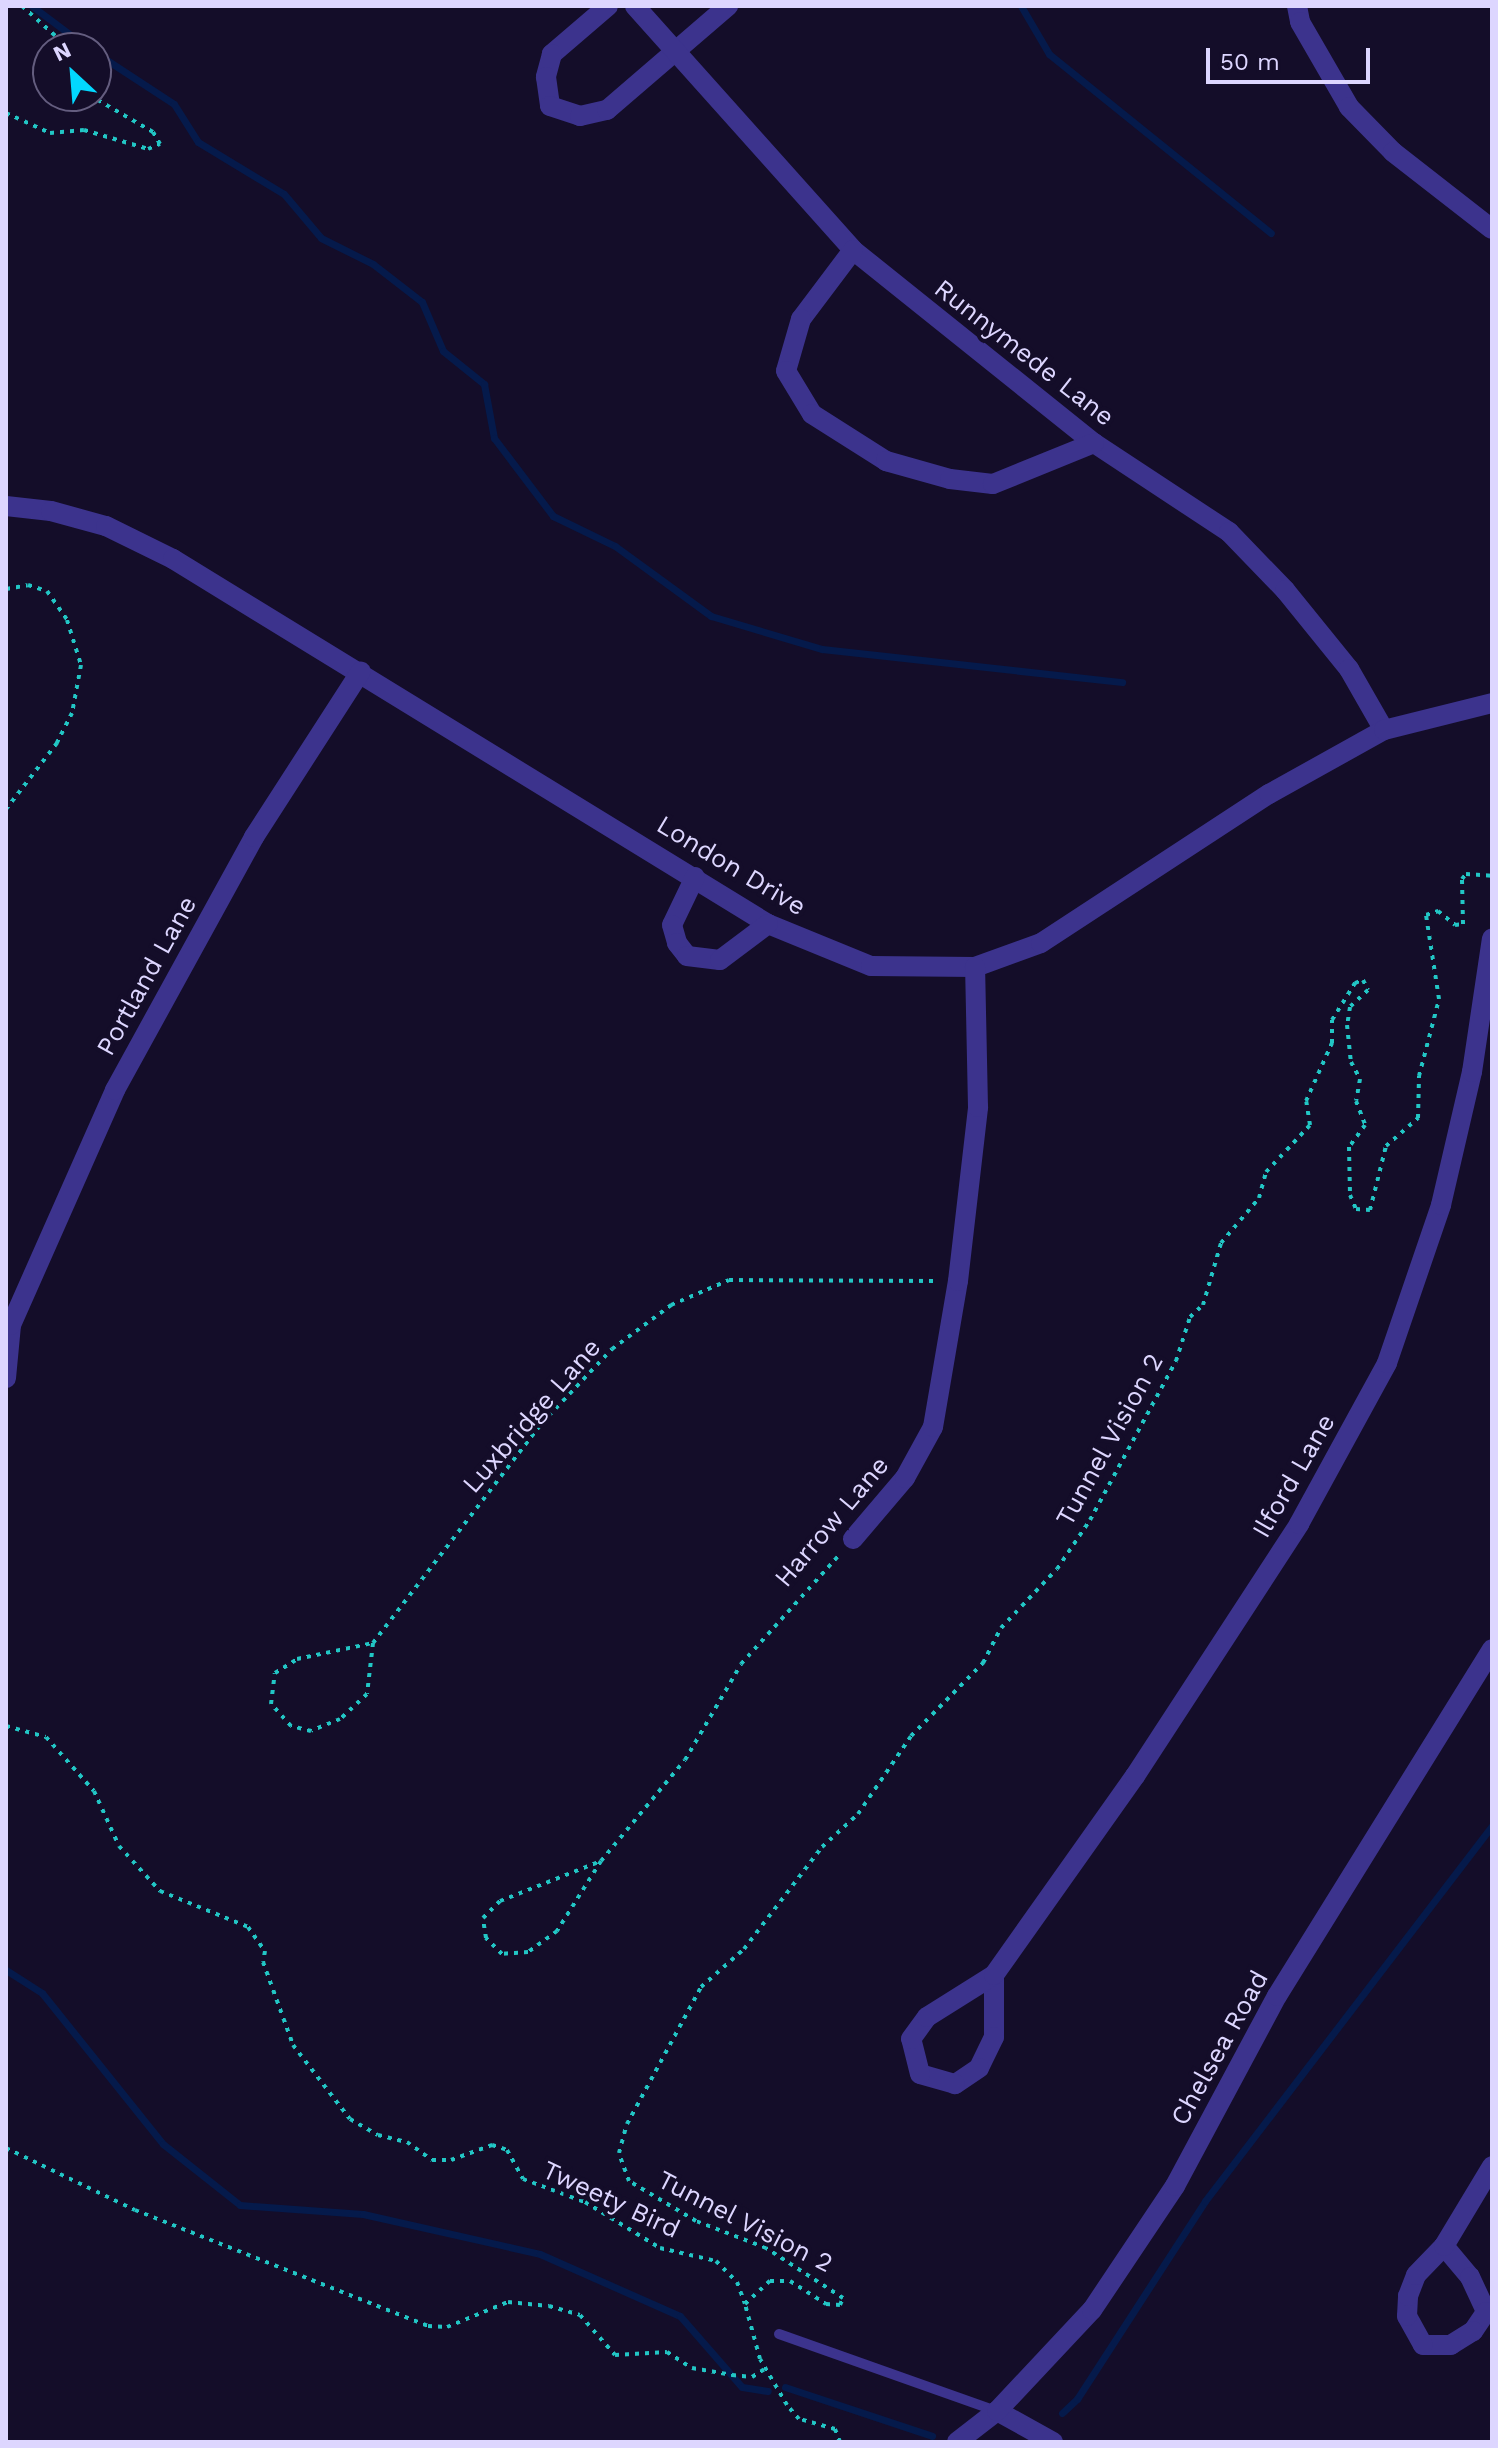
<!DOCTYPE html>
<style>
body{margin:0}
#map{position:relative;width:1498px;height:2448px;overflow:hidden;background:#140d29;font-family:"Work Sans",sans-serif}
div>[style]{position:absolute}
.stream>*{height:7px;margin:-3.5px;padding:0 3.5px;transform-origin:3.5px;border-radius:3.5px;background:#051a4b}
.path>*{height:4px;margin-top:-2px;transform-origin:0;background:repeating-linear-gradient(90deg,#22c6c5 0 4px,transparent 0 10px)}
.service>*{height:10px;margin:-5px;padding:0 5px;transform-origin:5px;border-radius:5px;background:#3c338d}
.minor>*{height:20px;margin:-10px;padding:0 10px;transform-origin:10px;border-radius:10px;background:#3c338d}
.tertiary>*{height:20px;margin:-10px;padding:0 10px;transform-origin:10px;border-radius:10px;background:#3c338d}
span{translate:-50% -50%;white-space:nowrap;text-align:center;line-height:1.15;-webkit-text-stroke:8px #140d29;paint-order:stroke}
.street-label{font-size:26px;color:#ddd6ff}
.frame{position:absolute;inset:0;border:8px solid #ddd6ff;pointer-events:none}
.north{position:absolute;left:32px;top:32px;width:80px;height:80px;box-sizing:border-box;background:#140d29;border:2px solid #645d7f;border-radius:50%;rotate:334deg;font-size:22px;font-weight:700;line-height:32px;text-align:center;color:#ddd6ff}
.north::after{content:'';display:block;margin:auto;width:28px;height:36px;background:#02d8ff;clip-path:polygon(50% 0,100% 100%,50% 72%,0 100%)}
.scale{position:absolute;left:1206px;top:48px;width:164px;height:36px;box-sizing:border-box;border:4px solid #ddd6ff;border-top:0;padding-left:10px;font-size:24px;line-height:28px;white-space:nowrap;color:#ddd6ff;-webkit-text-stroke:6px #140d29;paint-order:stroke}
</style>
<div id="map">
<div class="stream">
<div style="left:32px;top:6px;width:70px;rotate:36.9deg"></div>
<div style="left:1021px;top:6px;width:56px;rotate:59.7deg"></div>
<div style="left:1049px;top:54px;width:285px;rotate:38.9deg"></div>
<div style="left:96px;top:53px;width:93px;rotate:33.2deg"></div>
<div style="left:174px;top:104px;width:45px;rotate:57.7deg"></div>
<div style="left:198px;top:142px;width:100px;rotate:31.2deg"></div>
<div style="left:284px;top:194px;width:57px;rotate:49.9deg"></div>
<div style="left:321px;top:238px;width:58px;rotate:26.6deg"></div>
<div style="left:373px;top:264px;width:62px;rotate:37.8deg"></div>
<div style="left:422px;top:302px;width:53px;rotate:66.8deg"></div>
<div style="left:443px;top:351px;width:53px;rotate:38.8deg"></div>
<div style="left:484px;top:384px;width:55px;rotate:79.5deg"></div>
<div style="left:494px;top:438px;width:98px;rotate:52.9deg"></div>
<div style="left:553px;top:516px;width:69px;rotate:25.8deg"></div>
<div style="left:615px;top:546px;width:119px;rotate:36.1deg"></div>
<div style="left:711px;top:616px;width:116px;rotate:16.6deg"></div>
<div style="left:822px;top:649px;width:302px;rotate:6.3deg"></div>
<div style="left:6px;top:1970px;width:43px;rotate:32.6deg"></div>
<div style="left:42px;top:1993px;width:193px;rotate:51.3deg"></div>
<div style="left:163px;top:2144px;width:98px;rotate:38.4deg"></div>
<div style="left:240px;top:2205px;width:123px;rotate:4.2deg"></div>
<div style="left:363px;top:2214px;width:181px;rotate:12.7deg"></div>
<div style="left:540px;top:2254px;width:153px;rotate:23.9deg"></div>
<div style="left:680px;top:2316px;width:94px;rotate:48.9deg"></div>
<div style="left:742px;top:2387px;width:26px;rotate:9deg"></div>
<div style="left:785px;top:2387px;width:155px;rotate:18.4deg"></div>
<div style="left:1062px;top:2413px;width:21px;rotate:-43deg"></div>
<div style="left:1077px;top:2399px;width:236px;rotate:-57.1deg"></div>
<div style="left:1205px;top:2201px;width:472px;rotate:-52.6deg"></div>
</div>
<div class="path">
<div style="left:22px;top:6px;width:63px;rotate:41.8deg"></div>
<div style="left:6px;top:113px;width:48px;rotate:24.4deg"></div>
<div style="left:50px;top:133px;width:34px;rotate:-5deg"></div>
<div style="left:84px;top:130px;width:67px;rotate:16.5deg"></div>
<div style="left:148px;top:149px;width:13px;rotate:-23deg"></div>
<div style="left:160px;top:144px;width:14px;rotate:-120deg"></div>
<div style="left:153px;top:132px;width:72px;rotate:-149.9deg"></div>
<div style="left:6px;top:589px;width:22px;rotate:-10deg"></div>
<div style="left:28px;top:585px;width:20px;rotate:18deg"></div>
<div style="left:47px;top:591px;width:35px;rotate:55deg"></div>
<div style="left:67px;top:620px;width:47px;rotate:72.7deg"></div>
<div style="left:81px;top:665px;width:49px;rotate:100.6deg"></div>
<div style="left:72px;top:713px;width:34px;rotate:117deg"></div>
<div style="left:57px;top:743px;width:83px;rotate:127.7deg"></div>
<div style="left:373px;top:1643px;width:51px;rotate:96.7deg"></div>
<div style="left:367px;top:1694px;width:37px;rotate:137deg"></div>
<div style="left:340px;top:1719px;width:31px;rotate:158deg"></div>
<div style="left:311px;top:1731px;width:21px;rotate:-166deg"></div>
<div style="left:291px;top:1726px;width:30px;rotate:-132deg"></div>
<div style="left:271px;top:1704px;width:31px;rotate:-83deg"></div>
<div style="left:275px;top:1673px;width:26px;rotate:-32deg"></div>
<div style="left:297px;top:1659px;width:78px;rotate:-11.9deg"></div>
<div style="left:373px;top:1643px;width:277px;rotate:-52.5deg"></div>
<div style="left:542px;top:1423px;width:102px;rotate:-46.6deg"></div>
<div style="left:612px;top:1349px;width:74px;rotate:-36.7deg"></div>
<div style="left:671px;top:1305px;width:63px;rotate:-23.3deg"></div>
<div style="left:729px;top:1280px;width:209px;rotate:0.3deg"></div>
<div style="left:6px;top:1726px;width:41px;rotate:15.4deg"></div>
<div style="left:46px;top:1737px;width:72px;rotate:48.4deg"></div>
<div style="left:94px;top:1791px;width:60px;rotate:65.6deg"></div>
<div style="left:119px;top:1846px;width:61px;rotate:47.7deg"></div>
<div style="left:160px;top:1891px;width:95px;rotate:22.2deg"></div>
<div style="left:248px;top:1927px;width:29px;rotate:55deg"></div>
<div style="left:265px;top:1951px;width:11px;rotate:100deg"></div>
<div style="left:263px;top:1962px;width:88px;rotate:70.1deg"></div>
<div style="left:293px;top:2045px;width:93px;rotate:52.4deg"></div>
<div style="left:350px;top:2119px;width:32px;rotate:30deg"></div>
<div style="left:378px;top:2135px;width:30px;rotate:14deg"></div>
<div style="left:407px;top:2142px;width:31px;rotate:36deg"></div>
<div style="left:432px;top:2160px;width:19px"></div>
<div style="left:451px;top:2160px;width:44px;rotate:-20.1deg"></div>
<div style="left:492px;top:2145px;width:16px;rotate:18deg"></div>
<div style="left:507px;top:2150px;width:33px;rotate:61deg"></div>
<div style="left:523px;top:2179px;width:66px;rotate:20.4deg"></div>
<div style="left:585px;top:2202px;width:88px;rotate:31.5deg"></div>
<div style="left:660px;top:2248px;width:57px;rotate:13.1deg"></div>
<div style="left:716px;top:2261px;width:30px;rotate:45deg"></div>
<div style="left:737px;top:2282px;width:23px;rotate:70deg"></div>
<div style="left:601px;top:1861px;width:83px;rotate:122.2deg"></div>
<div style="left:557px;top:1931px;width:36px;rotate:144deg"></div>
<div style="left:528px;top:1952px;width:26px;rotate:176deg"></div>
<div style="left:502px;top:1954px;width:23px;rotate:-135deg"></div>
<div style="left:486px;top:1938px;width:20px;rotate:-99deg"></div>
<div style="left:483px;top:1918px;width:24px;rotate:-45deg"></div>
<div style="left:500px;top:1901px;width:109px;rotate:-21.6deg"></div>
<div style="left:601px;top:1861px;width:131px;rotate:-50.3deg"></div>
<div style="left:685px;top:1760px;width:111px;rotate:-59.7deg"></div>
<div style="left:741px;top:1664px;width:147px;rotate:-48deg"></div>
<div style="left:6px;top:2148px;width:143px;rotate:25.7deg"></div>
<div style="left:135px;top:2210px;width:315px;rotate:21.6deg"></div>
<div style="left:428px;top:2326px;width:19px;rotate:3deg"></div>
<div style="left:447px;top:2327px;width:66px;rotate:-22.3deg"></div>
<div style="left:508px;top:2302px;width:41px;rotate:5.6deg"></div>
<div style="left:549px;top:2306px;width:32px;rotate:16deg"></div>
<div style="left:580px;top:2315px;width:53px;rotate:48.8deg"></div>
<div style="left:615px;top:2355px;width:52px;rotate:-3.3deg"></div>
<div style="left:667px;top:2352px;width:30px;rotate:33deg"></div>
<div style="left:692px;top:2368px;width:41px;rotate:9.9deg"></div>
<div style="left:732px;top:2375px;width:20px;rotate:6deg"></div>
<div style="left:752px;top:2377px;width:15px;rotate:-32deg"></div>
<div style="left:840px;top:2442px;width:14px;rotate:-111deg"></div>
<div style="left:835px;top:2429px;width:37px;rotate:-164deg"></div>
<div style="left:799px;top:2419px;width:18px;rotate:-131deg"></div>
<div style="left:787px;top:2405px;width:53px;rotate:-120.4deg"></div>
<div style="left:760px;top:2359px;width:57px;rotate:-105.3deg"></div>
<div style="left:745px;top:2304px;width:34px;rotate:-43deg"></div>
<div style="left:770px;top:2281px;width:20px"></div>
<div style="left:790px;top:2281px;width:43px;rotate:32.6deg"></div>
<div style="left:826px;top:2304px;width:14px;rotate:4deg"></div>
<div style="left:840px;top:2305px;width:8px;rotate:-67deg"></div>
<div style="left:843px;top:2298px;width:92px;rotate:-147deg"></div>
<div style="left:766px;top:2248px;width:75px;rotate:-158.9deg"></div>
<div style="left:696px;top:2221px;width:78px;rotate:-149.2deg"></div>
<div style="left:629px;top:2181px;width:30px;rotate:-110deg"></div>
<div style="left:619px;top:2153px;width:30px;rotate:-75deg"></div>
<div style="left:627px;top:2124px;width:156px;rotate:-61.6deg"></div>
<div style="left:701px;top:1987px;width:57px;rotate:-41.5deg"></div>
<div style="left:744px;top:1949px;width:128px;rotate:-52.6deg"></div>
<div style="left:822px;top:1847px;width:49px;rotate:-42.5deg"></div>
<div style="left:858px;top:1814px;width:94px;rotate:-55.8deg"></div>
<div style="left:911px;top:1736px;width:103px;rotate:-45.4deg"></div>
<div style="left:983px;top:1663px;width:39px;rotate:-63deg"></div>
<div style="left:1001px;top:1628px;width:81px;rotate:-46.5deg"></div>
<div style="left:1057px;top:1569px;width:59px;rotate:-56deg"></div>
<div style="left:1090px;top:1520px;width:181px;rotate:-61.6deg"></div>
<div style="left:1176px;top:1361px;width:46px;rotate:-72.3deg"></div>
<div style="left:1190px;top:1317px;width:18px;rotate:-43deg"></div>
<div style="left:1203px;top:1305px;width:65px;rotate:-73.8deg"></div>
<div style="left:1221px;top:1243px;width:59px;rotate:-49.8deg"></div>
<div style="left:1259px;top:1198px;width:27px;rotate:-75deg"></div>
<div style="left:1266px;top:1172px;width:64px;rotate:-46.9deg"></div>
<div style="left:1310px;top:1125px;width:24px;rotate:-99deg"></div>
<div style="left:1306px;top:1101px;width:64px;rotate:-65.9deg"></div>
<div style="left:1332px;top:1043px;width:23px;rotate:-90deg"></div>
<div style="left:1332px;top:1020px;width:44px;rotate:-58.1deg"></div>
<div style="left:1355px;top:983px;width:9px;rotate:-21deg"></div>
<div style="left:1363px;top:980px;width:11px;rotate:63deg"></div>
<div style="left:1368px;top:990px;width:25px;rotate:137deg"></div>
<div style="left:1350px;top:1007px;width:18px;rotate:99deg"></div>
<div style="left:1347px;top:1025px;width:37px;rotate:84deg"></div>
<div style="left:1351px;top:1062px;width:19px;rotate:62deg"></div>
<div style="left:1360px;top:1079px;width:22px;rotate:100deg"></div>
<div style="left:1356px;top:1101px;width:26px;rotate:69deg"></div>
<div style="left:1365px;top:1125px;width:27px;rotate:126deg"></div>
<div style="left:1349px;top:1147px;width:48px;rotate:88.8deg"></div>
<div style="left:1350px;top:1195px;width:15px;rotate:67deg"></div>
<div style="left:1356px;top:1209px;width:14px;rotate:4deg"></div>
<div style="left:1370px;top:1210px;width:66px;rotate:-76deg"></div>
<div style="left:1386px;top:1146px;width:43px;rotate:-41.2deg"></div>
<div style="left:1418px;top:1118px;width:42px;rotate:-88.6deg"></div>
<div style="left:1419px;top:1076px;width:80px;rotate:-75.4deg"></div>
<div style="left:1439px;top:999px;width:85px;rotate:-98.8deg"></div>
<div style="left:1426px;top:915px;width:13px;rotate:-18deg"></div>
<div style="left:1438px;top:911px;width:22px;rotate:39deg"></div>
<div style="left:1455px;top:925px;width:8px;rotate:-7deg"></div>
<div style="left:1463px;top:924px;width:45px;rotate:-91.3deg"></div>
<div style="left:1462px;top:879px;width:6px;rotate:-51deg"></div>
<div style="left:1466px;top:874px;width:26px;rotate:4deg"></div>
</div>
<div class="service">
<div style="left:779px;top:2334px;width:231px;rotate:19.5deg"></div>
</div>
<div class="minor">
<div style="left:608px;top:6px;width:74px;rotate:139.4deg"></div>
<div style="left:552px;top:54px;width:24px;rotate:105deg"></div>
<div style="left:546px;top:77px;width:29px;rotate:82deg"></div>
<div style="left:550px;top:106px;width:32px;rotate:18deg"></div>
<div style="left:580px;top:116px;width:28px;rotate:-13deg"></div>
<div style="left:607px;top:110px;width:160px;rotate:-40.7deg"></div>
<div style="left:635px;top:6px;width:327px;rotate:48.2deg"></div>
<div style="left:853px;top:250px;width:309px;rotate:38.7deg"></div>
<div style="left:1094px;top:443px;width:162px;rotate:33.4deg"></div>
<div style="left:1229px;top:532px;width:81px;rotate:46deg"></div>
<div style="left:1285px;top:590px;width:102px;rotate:51deg"></div>
<div style="left:1349px;top:669px;width:70px;rotate:60.2deg"></div>
<div style="left:853px;top:250px;width:86px;rotate:127deg"></div>
<div style="left:801px;top:319px;width:54px;rotate:106.1deg"></div>
<div style="left:786px;top:371px;width:50px;rotate:58.8deg"></div>
<div style="left:812px;top:414px;width:88px;rotate:32.4deg"></div>
<div style="left:886px;top:461px;width:66px;rotate:15.7deg"></div>
<div style="left:950px;top:479px;width:43px;rotate:6.6deg"></div>
<div style="left:993px;top:484px;width:109px;rotate:-22.1deg"></div>
<div style="left:6px;top:506px;width:45px;rotate:6.3deg"></div>
<div style="left:51px;top:511px;width:57px;rotate:15.3deg"></div>
<div style="left:106px;top:526px;width:75px;rotate:26.2deg"></div>
<div style="left:173px;top:559px;width:698px;rotate:31.53deg"></div>
<div style="left:768px;top:924px;width:111px;rotate:22.2deg"></div>
<div style="left:871px;top:966px;width:104px;rotate:0.6deg"></div>
<div style="left:975px;top:967px;width:70px;rotate:-20deg"></div>
<div style="left:1041px;top:943px;width:272px;rotate:-33.2deg"></div>
<div style="left:1269px;top:794px;width:132px;rotate:-29.1deg"></div>
<div style="left:1384px;top:730px;width:111px;rotate:-14deg"></div>
<div style="left:695px;top:877px;width:53px;rotate:115.6deg"></div>
<div style="left:672px;top:925px;width:19px;rotate:74deg"></div>
<div style="left:677px;top:943px;width:16px;rotate:52deg"></div>
<div style="left:687px;top:956px;width:33px;rotate:7deg"></div>
<div style="left:720px;top:960px;width:60px;rotate:-36.9deg"></div>
<div style="left:6px;top:1378px;width:53px;rotate:-84.6deg"></div>
<div style="left:11px;top:1325px;width:257px;rotate:-66.1deg"></div>
<div style="left:115px;top:1090px;width:289px;rotate:-61.2deg"></div>
<div style="left:254px;top:837px;width:197px;rotate:-57.2deg"></div>
<div style="left:853px;top:1539px;width:80px;rotate:-49.6deg"></div>
<div style="left:905px;top:1478px;width:58px;rotate:-61.2deg"></div>
<div style="left:933px;top:1427px;width:148px;rotate:-80.3deg"></div>
<div style="left:958px;top:1281px;width:175px;rotate:-83.4deg"></div>
<div style="left:978px;top:1107px;width:140px;rotate:-91.2deg"></div>
<div style="left:994px;top:1975px;width:62px;rotate:90deg"></div>
<div style="left:994px;top:2037px;width:34px;rotate:116deg"></div>
<div style="left:979px;top:2068px;width:29px;rotate:146deg"></div>
<div style="left:955px;top:2084px;width:36px;rotate:-164deg"></div>
<div style="left:920px;top:2074px;width:36px;rotate:-104deg"></div>
<div style="left:911px;top:2039px;width:27px;rotate:-54deg"></div>
<div style="left:927px;top:2017px;width:79px;rotate:-32.1deg"></div>
<div style="left:994px;top:1975px;width:244px;rotate:-54.7deg"></div>
<div style="left:1135px;top:1776px;width:301px;rotate:-56.9deg"></div>
<div style="left:1299px;top:1524px;width:183px;rotate:-61.3deg"></div>
<div style="left:1387px;top:1363px;width:167px;rotate:-71.1deg"></div>
<div style="left:1441px;top:1205px;width:137px;rotate:-76.9deg"></div>
<div style="left:1472px;top:1072px;width:135px;rotate:-81.5deg"></div>
<div style="left:1444px;top:2246px;width:40px;rotate:50deg"></div>
<div style="left:1470px;top:2277px;width:38px;rotate:65deg"></div>
<div style="left:1486px;top:2312px;width:23px;rotate:124deg"></div>
<div style="left:1473px;top:2331px;width:26px;rotate:148deg"></div>
<div style="left:1451px;top:2345px;width:28px;rotate:180deg"></div>
<div style="left:1423px;top:2345px;width:33px;rotate:-119deg"></div>
<div style="left:1407px;top:2316px;width:20px;rotate:-87deg"></div>
<div style="left:1408px;top:2296px;width:22px;rotate:-69deg"></div>
<div style="left:1416px;top:2275px;width:40px;rotate:-46deg"></div>
<div style="left:1444px;top:2246px;width:93px;rotate:-59deg"></div>
</div>
<div class="tertiary">
<div style="left:1297px;top:6px;width:16px;rotate:79deg"></div>
<div style="left:1300px;top:22px;width:98px;rotate:60deg"></div>
<div style="left:1349px;top:107px;width:63px;rotate:45.6deg"></div>
<div style="left:1393px;top:152px;width:125px;rotate:37.9deg"></div>
<div style="left:997px;top:2411px;width:64px;rotate:29deg"></div>
<div style="left:957px;top:2442px;width:51px;rotate:-37.8deg"></div>
<div style="left:997px;top:2411px;width:139px;rotate:-46.8deg"></div>
<div style="left:1092px;top:2310px;width:149px;rotate:-56.2deg"></div>
<div style="left:1175px;top:2186px;width:216px;rotate:-61.8deg"></div>
<div style="left:1277px;top:1996px;width:408px;rotate:-58.2deg"></div>
</div>
<div class="street-label">
<span style="left:1024px;top:353px;rotate:38deg">Runnymede Lane</span>
<span style="left:731px;top:866px;rotate:31deg">London Drive</span>
<span style="left:147px;top:976px;rotate:-61deg">Portland Lane</span>
<span style="left:532px;top:1416px;rotate:-49deg">Luxbridge Lane</span>
<span style="left:1110px;top:1440px;rotate:-61deg">Tunnel Vision 2</span>
<span style="left:1294px;top:1476px;rotate:-60deg">Ilford Lane</span>
<span style="left:832px;top:1522px;rotate:-50deg">Harrow Lane</span>
<span style="left:1220px;top:2048px;rotate:-61deg">Chelsea Road</span>
<span style="left:611px;top:2200px;rotate:25deg">Tweety Bird</span>
<span style="left:745px;top:2222px;rotate:27deg">Tunnel Vision 2</span>
</div>
<div class="frame"></div>
<div class="north">N</div>
<div class="scale">50 m</div>
</div>
